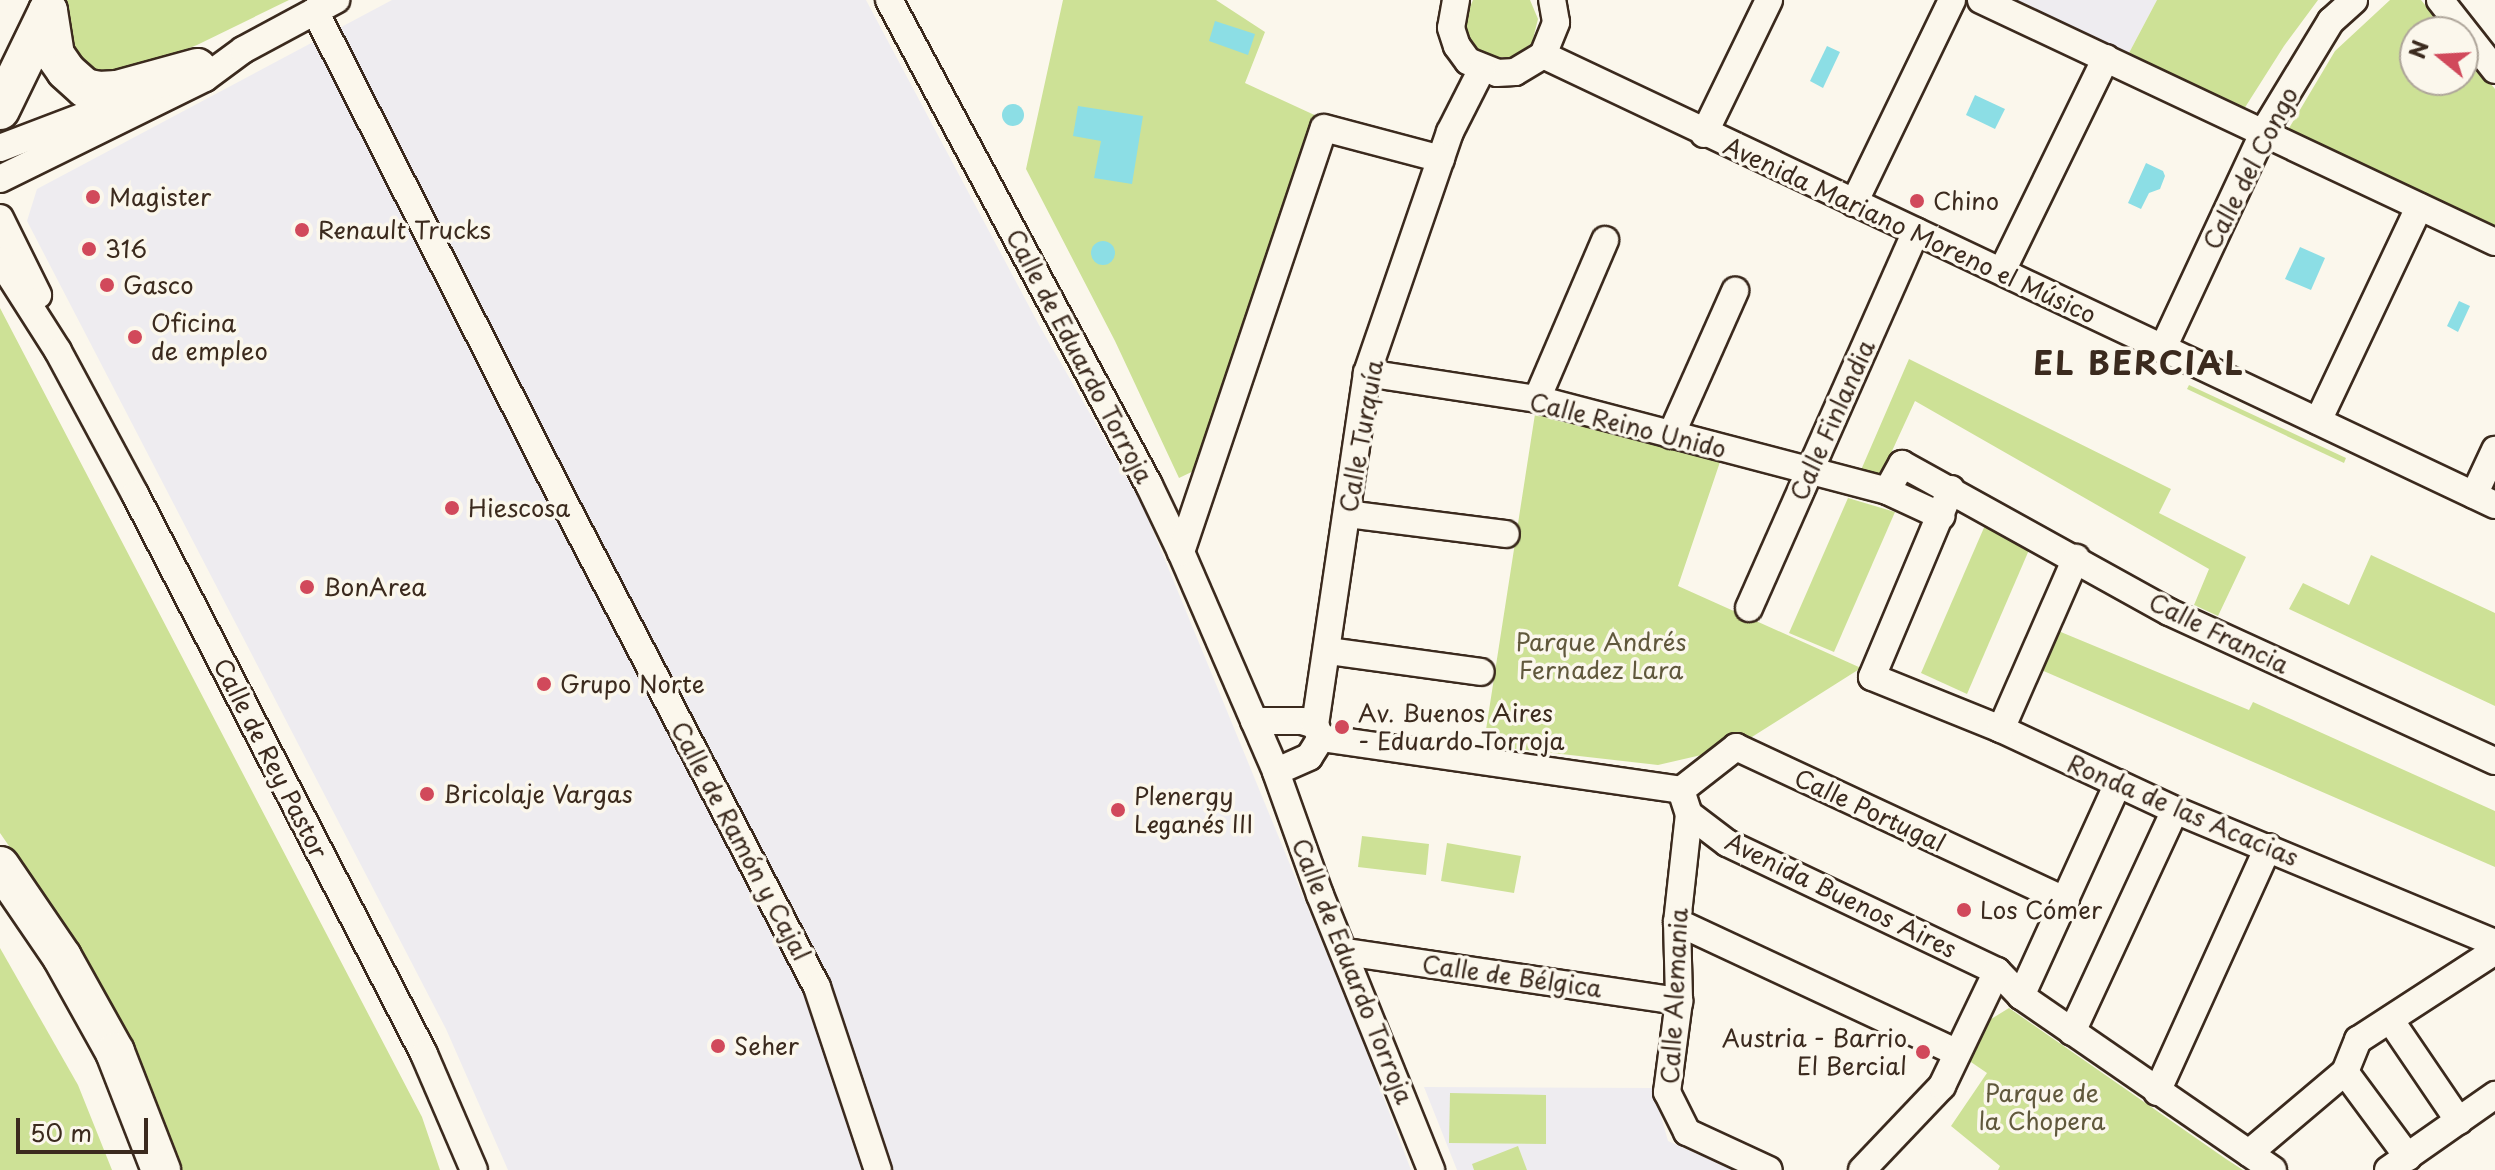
<!DOCTYPE html>
<meta charset="utf-8">
<style>
body{margin:0}
#map{position:relative;width:2495px;height:1170px;overflow:hidden;background:#fbf7ec;font-family:"Playpen Sans",sans-serif}
div>[style]{position:absolute}
.built>*{inset:0;background:#eeecf0}
.green>*{inset:0;background:#cde196}
.water>*{inset:0;background:#8cdee5}
.round{border-radius:50%}
.roads{filter:drop-shadow(2px 0 #3b2a1e) drop-shadow(-2px 0 #3b2a1e) drop-shadow(0 2px #3b2a1e) drop-shadow(0 -2px #3b2a1e)}
.minor>*{height:26px;margin:-13px;padding:0 13px;transform-origin:13px;border-radius:13px;background:#fbf7ec}
.highway>*{height:38px;margin:-19px;padding:0 19px;transform-origin:19px;border-radius:19px;background:#fbf7ec}
.dots>*{width:22px;height:22px;translate:-50% -50%;box-sizing:border-box;border:4px solid #fbf7ec;border-radius:50%}
span{translate:-50% -50%;white-space:nowrap;text-align:center;line-height:1.15;-webkit-text-stroke:7px #fbf7ec;paint-order:stroke}
.street-label{font-size:24px;color:#3b2a1e}
.poi-label{font-size:24px;color:#3b2a1e}
.left{translate:0 -50%;text-align:left}
.right{translate:-100% -50%;text-align:right}
.park-label{font-size:24px;color:#60583c}
.district-label{font-size:32px;color:#3b2a1e;font-weight:700;letter-spacing:2px}
.north{position:absolute;left:2399px;top:16px;width:80px;height:80px;box-sizing:border-box;background:#fbf7ec;border:2px solid #aea59a;border-radius:50%;rotate:288deg;font-size:22px;font-weight:700;line-height:32px;text-align:center;color:#3b2a1e}
.north::after{content:'';display:block;margin:auto;width:28px;height:36px;background:#d1495b;clip-path:polygon(50% 0,100% 100%,50% 72%,0 100%)}
.scale{position:absolute;left:16px;top:1118px;width:132px;height:36px;box-sizing:border-box;border:4px solid #3b2a1e;border-top:0;padding-left:10px;font-size:24px;line-height:28px;white-space:nowrap;color:#3b2a1e;-webkit-text-stroke:6px #fbf7ec;paint-order:stroke}
</style>
<div id="map">
<div class="built">
<div style="clip-path:polygon(392px 0,866px 0,1039px 325px,1142px 504px,1360px 1035px,1411px 1170px,508px 1170px,446px 1029px,27px 221px,37px 189px)"></div>
<div style="clip-path:polygon(2014px 0,2157px 0,2129px 53px)"></div>
<div style="clip-path:polygon(1424px 1087px,1653px 1088px,1668px 1141px,1733px 1170px,1457px 1170px)"></div>
</div>
<div class="green">
<div style="clip-path:polygon(67px 0,289px 0,197px 45px,119px 75px,97px 76px,63px 40px)"></div>
<div style="clip-path:polygon(1063px 0,1216px 0,1265px 32px,1245px 83px,1321px 118px,1202px 467px,1179px 478px,1115px 341px,1026px 169px)"></div>
<div style="clip-path:polygon(1473px 0,1530px 0,1538px 19px,1532px 43px,1512px 57px,1489px 57px,1479px 51px,1466px 31px,1465px 19px)"></div>
<div style="clip-path:polygon(2157px 0,2318px 0,2284px 46px,2244px 109px,2129px 53px)"></div>
<div style="clip-path:polygon(2390px 0,2421px 0,2447px 32px,2415px 32px,2415px 80px,2463px 80px,2463px 51px,2495px 89px,2495px 234px,2285px 135px,2335px 51px)"></div>
<div style="clip-path:polygon(0 308px,422px 1117px,440px 1170px,179px 1170px,71px 936px,0 833px)"></div>
<div style="clip-path:polygon(1909px 359px,2171px 489px,2159px 513px,2246px 557px,2218px 616px,2194px 605px,2209px 569px,1915px 401px,1881px 475px,1861px 470px)"></div>
<div style="clip-path:polygon(2189px 385px,2346px 458px,2344px 463px,2187px 389px)"></div>
<div style="clip-path:polygon(1535px 414px,1721px 459px,1678px 586px,1861px 668px,1736px 747px,1658px 765px,1518px 749px,1483px 749px)"></div>
<div style="clip-path:polygon(1848px 498px,1895px 512px,1834px 652px,1789px 633px)"></div>
<div style="clip-path:polygon(1986px 523px,2029px 550px,1967px 694px,1921px 673px)"></div>
<div style="clip-path:polygon(2371px 555px,2495px 613px,2495px 706px,2289px 609px,2303px 583px,2349px 605px)"></div>
<div style="clip-path:polygon(2056px 630px,2249px 710px,2253px 702px,2495px 811px,2495px 867px,2039px 669px)"></div>
<div style="clip-path:polygon(1362px 836px,1429px 844px,1426px 875px,1358px 867px)"></div>
<div style="clip-path:polygon(1447px 843px,1521px 856px,1514px 893px,1441px 881px)"></div>
<div style="clip-path:polygon(0 948px,78px 1085px,112px 1170px,0 1170px)"></div>
<div style="clip-path:polygon(2009px 1008px,2226px 1159px,2243px 1170px,1998px 1170px,2000px 1166px,1951px 1126px,1987px 1073px,1968px 1060px,1988px 1021px)"></div>
<div style="clip-path:polygon(1450px 1093px,1546px 1095px,1546px 1144px,1449px 1143px)"></div>
<div style="clip-path:polygon(1518px 1146px,1527px 1170px,1474px 1170px,1472px 1164px)"></div>
</div>
<div class="water">
<div style="clip-path:polygon(1215px 21px,1255px 34px,1248px 55px,1209px 41px)"></div>
<div style="clip-path:polygon(1827px 46px,1840px 52px,1823px 88px,1810px 81px)"></div>
<div style="clip-path:polygon(1975px 95px,2005px 109px,1995px 129px,1966px 115px)"></div>
<div class="round" style="left:1002px;top:104px;width:22px;height:22px"></div>
<div style="clip-path:polygon(1078px 106px,1143px 116px,1132px 184px,1094px 178px,1101px 141px,1073px 136px)"></div>
<div style="clip-path:polygon(2146px 163px,2163px 171px,2165px 176px,2160px 189px,2149px 193px,2141px 209px,2128px 203px)"></div>
<div class="round" style="left:1091px;top:241px;width:24px;height:24px"></div>
<div style="clip-path:polygon(2300px 247px,2325px 258px,2311px 290px,2285px 279px)"></div>
<div style="clip-path:polygon(2459px 301px,2470px 306px,2458px 332px,2447px 326px)"></div>
</div>
<div class="roads">
<div class="minor">
<div style="left:889px;top:0;width:550px;rotate:61.81deg"></div>
<div style="left:1149px;top:485px;width:74px;rotate:64.5deg"></div>
<div style="left:1181px;top:552px;width:240px;rotate:66.6deg"></div>
<div style="left:1276px;top:772px;width:131px;rotate:70.3deg"></div>
<div style="left:1320px;top:895px;width:297px;rotate:68deg"></div>
<div style="left:1456px;top:0;width:28px;rotate:100deg"></div>
<div style="left:1451px;top:28px;width:19px;rotate:72deg"></div>
<div style="left:1457px;top:46px;width:19px;rotate:54deg"></div>
<div style="left:1468px;top:61px;width:31px;rotate:22deg"></div>
<div style="left:1497px;top:73px;width:18px;rotate:-3deg"></div>
<div style="left:1515px;top:72px;width:33px;rotate:-31deg"></div>
<div style="left:1543px;top:55px;width:35px;rotate:-68deg"></div>
<div style="left:1556px;top:22px;width:22px;rotate:-100deg"></div>
<div style="left:1981px;top:0;width:568px;rotate:25.21deg"></div>
<div style="left:2440px;top:0;width:89px;rotate:51.8deg"></div>
<div style="left:315px;top:11px;width:548px;rotate:63.11deg"></div>
<div style="left:563px;top:500px;width:549px;rotate:62.46deg"></div>
<div style="left:817px;top:987px;width:193px;rotate:71.6deg"></div>
<div style="left:1543px;top:55px;width:1053px;rotate:25.3deg"></div>
<div style="left:1704px;top:134px;width:149px;rotate:-64.1deg"></div>
<div style="left:0;top:148px;width:135px;rotate:-20.9deg"></div>
<div style="left:0;top:179px;width:229px;rotate:-26.2deg"></div>
<div style="left:205px;top:78px;width:47px;rotate:-36.4deg"></div>
<div style="left:243px;top:50px;width:106px;rotate:-28.3deg"></div>
<div style="left:1854px;top:203px;width:225px;rotate:-64.2deg"></div>
<div style="left:0;top:218px;width:86px;rotate:63.7deg"></div>
<div style="left:0;top:260px;width:108px;rotate:57.5deg"></div>
<div style="left:58px;top:351px;width:162px;rotate:61.7deg"></div>
<div style="left:135px;top:494px;width:630px;rotate:62.7deg"></div>
<div style="left:424px;top:1054px;width:126px;rotate:66.7deg"></div>
<div style="left:2002px;top:271px;width:237px;rotate:-64deg"></div>
<div style="left:2163px;top:348px;width:239px;rotate:-65deg"></div>
<div style="left:2264px;top:131px;width:129px;rotate:-58.7deg"></div>
<div style="left:2331px;top:21px;width:31px;rotate:-42deg"></div>
<div style="left:1367px;top:373px;width:172px;rotate:8.7deg"></div>
<div style="left:1537px;top:399px;width:362px;rotate:14.7deg"></div>
<div style="left:1887px;top:491px;width:60px;rotate:24.8deg"></div>
<div style="left:1537px;top:399px;width:173px;rotate:-66.8deg"></div>
<div style="left:2318px;top:421px;width:237px;rotate:-64.7deg"></div>
<div style="left:1671px;top:435px;width:158px;rotate:-66deg"></div>
<div style="left:1951px;top:489px;width:204px;rotate:112.8deg"></div>
<div style="left:1872px;top:677px;width:139px;rotate:22deg"></div>
<div style="left:2001px;top:729px;width:192px;rotate:25deg"></div>
<div style="left:2175px;top:810px;width:347px;rotate:22.6deg"></div>
<div style="left:1887px;top:491px;width:31px;rotate:-61deg"></div>
<div style="left:1902px;top:464px;width:305px;rotate:29deg"></div>
<div style="left:2169px;top:612px;width:358px;rotate:24.6deg"></div>
<div style="left:2474px;top:495px;width:50px;rotate:-65deg"></div>
<div style="left:1347px;top:514px;width:160px;rotate:7.2deg"></div>
<div style="left:1181px;top:552px;width:447px;rotate:-71.4deg"></div>
<div style="left:1324px;top:128px;width:121px;rotate:14.8deg"></div>
<div style="left:1749px;top:608px;width:412px;rotate:-66.1deg"></div>
<div style="left:1328px;top:651px;width:154px;rotate:7.8deg"></div>
<div style="left:1254px;top:721px;width:48px"></div>
<div style="left:1302px;top:721px;width:14px;rotate:17deg"></div>
<div style="left:1315px;top:725px;width:14px;rotate:65deg"></div>
<div style="left:1321px;top:738px;width:22px;rotate:122deg"></div>
<div style="left:1309px;top:757px;width:36px;rotate:156deg"></div>
<div style="left:1315px;top:725px;width:356px;rotate:-81.6deg"></div>
<div style="left:1367px;top:373px;width:255px;rotate:-71deg"></div>
<div style="left:1450px;top:132px;width:71px;rotate:-63.1deg"></div>
<div style="left:2001px;top:729px;width:187px;rotate:-66.3deg"></div>
<div style="left:1321px;top:738px;width:364px;rotate:8.2deg"></div>
<div style="left:1681px;top:790px;width:25px;rotate:72deg"></div>
<div style="left:1689px;top:814px;width:48px;rotate:37.3deg"></div>
<div style="left:1727px;top:843px;width:299px;rotate:25.4deg"></div>
<div style="left:1997px;top:971px;width:35px;rotate:46deg"></div>
<div style="left:2021px;top:996px;width:306px;rotate:34.6deg"></div>
<div style="left:1681px;top:790px;width:70px;rotate:-38deg"></div>
<div style="left:1736px;top:747px;width:364px;rotate:25deg"></div>
<div style="left:1689px;top:814px;width:109px;rotate:96.3deg"></div>
<div style="left:1677px;top:922px;width:79px;rotate:88.5deg"></div>
<div style="left:1679px;top:1001px;width:92px;rotate:97.5deg"></div>
<div style="left:1667px;top:1092px;width:45px;rotate:63.4deg"></div>
<div style="left:1687px;top:1132px;width:90px;rotate:24.9deg"></div>
<div style="left:1677px;top:922px;width:308px;rotate:25deg"></div>
<div style="left:1346px;top:952px;width:337px;rotate:8.4deg"></div>
<div style="left:2021px;top:996px;width:234px;rotate:-65.5deg"></div>
<div style="left:2391px;top:1021px;width:121px;rotate:55.8deg"></div>
<div style="left:2072px;top:1032px;width:245px;rotate:-65.1deg"></div>
<div style="left:2345px;top:1072px;width:106px;rotate:53.5deg"></div>
<div style="left:2157px;top:1092px;width:269px;rotate:-65.6deg"></div>
<div style="left:2249px;top:1153px;width:126px;rotate:-40.2deg"></div>
<div style="left:2345px;top:1072px;width:35px;rotate:-68deg"></div>
<div style="left:2358px;top:1040px;width:163px;rotate:-33deg"></div>
<div style="left:1862px;top:1170px;width:116px;rotate:-46.4deg"></div>
<div style="left:1942px;top:1086px;width:127px;rotate:-64.4deg"></div>
<div style="left:2388px;top:1170px;width:131px;rotate:-35deg"></div>
</div>
<div class="highway">
<div style="left:48px;top:11px;width:45px;rotate:81deg"></div>
<div style="left:55px;top:55px;width:19px;rotate:55deg"></div>
<div style="left:66px;top:71px;width:25px;rotate:42deg"></div>
<div style="left:85px;top:88px;width:14px;rotate:12deg"></div>
<div style="left:99px;top:91px;width:18px;rotate:-3deg"></div>
<div style="left:117px;top:90px;width:83px;rotate:-15.4deg"></div>
<div style="left:0;top:110px;width:110px;rotate:-64.1deg"></div>
<div style="left:0;top:866px;width:110px;rotate:55.7deg"></div>
<div style="left:62px;top:957px;width:109px;rotate:60.8deg"></div>
<div style="left:115px;top:1052px;width:127px;rotate:68.7deg"></div>
</div>
</div>
<div class="dots">
<div style="left:93px;top:197px;background:#d1495b"></div>
<div style="left:1917px;top:201px;background:#d1495b"></div>
<div style="left:302px;top:230px;background:#d1495b"></div>
<div style="left:89px;top:249px;background:#d1495b"></div>
<div style="left:107px;top:285px;background:#d1495b"></div>
<div style="left:135px;top:337px;background:#d1495b"></div>
<div style="left:452px;top:508px;background:#d1495b"></div>
<div style="left:307px;top:587px;background:#d1495b"></div>
<div style="left:544px;top:684px;background:#d1495b"></div>
<div style="left:1342px;top:727px;background:#d1495b"></div>
<div style="left:427px;top:794px;background:#d1495b"></div>
<div style="left:1118px;top:810px;background:#d1495b"></div>
<div style="left:1964px;top:910px;background:#d1495b"></div>
<div style="left:718px;top:1046px;background:#d1495b"></div>
<div style="left:1923px;top:1052px;background:#d1495b"></div>
</div>
<div class="street-label">
<span style="left:2250px;top:168px;rotate:-63deg">Calle del Congo</span>
<span style="left:1910px;top:230px;rotate:25deg">Avenida Mariano Moreno el Músico</span>
<span style="left:1080px;top:356px;rotate:62deg">Calle de Eduardo Torroja</span>
<span style="left:1832px;top:420px;rotate:-66deg">Calle Finlandia</span>
<span style="left:1628px;top:425px;rotate:14deg">Calle Reino Unido</span>
<span style="left:1361px;top:436px;rotate:-80deg">Calle Turquía</span>
<span style="left:2219px;top:633px;rotate:26deg">Calle Francia</span>
<span style="left:271px;top:758px;rotate:63deg">Calle de Rey Pastor</span>
<span style="left:1870px;top:810px;rotate:25deg">Calle Portugal</span>
<span style="left:2183px;top:810px;rotate:23deg">Ronda de las Acacias</span>
<span style="left:741px;top:841px;rotate:62deg">Calle de Ramón y Cajal</span>
<span style="left:1841px;top:895px;rotate:26deg">Avenida Buenos Aires</span>
<span style="left:1353px;top:971px;rotate:68deg">Calle de Eduardo Torroja</span>
<span style="left:1512px;top:976px;rotate:8deg">Calle de Bélgica</span>
<span style="left:1674px;top:996px;rotate:-87deg">Calle Alemania</span>
</div>
<div class="poi-label">
<span class="left" style="left:109px;top:197px">Magister</span>
<span class="left" style="left:1933px;top:201px">Chino</span>
<span class="left" style="left:318px;top:230px">Renault Trucks</span>
<span class="left" style="left:105px;top:249px">316</span>
<span class="left" style="left:123px;top:285px">Gasco</span>
<span class="left" style="left:151px;top:337px">Oficina<br>de empleo</span>
<span class="left" style="left:468px;top:508px">Hiescosa</span>
<span class="left" style="left:323px;top:587px">BonArea</span>
<span class="left" style="left:560px;top:684px">Grupo Norte</span>
<span class="left" style="left:1358px;top:727px">Av. Buenos Aires<br>- Eduardo Torroja</span>
<span class="left" style="left:443px;top:794px">Bricolaje Vargas</span>
<span class="left" style="left:1134px;top:810px">Plenergy<br>Leganés III</span>
<span class="left" style="left:1980px;top:910px">Los Cómer</span>
<span class="right" style="left:1907px;top:1052px">Austria - Barrio<br>El Bercial</span>
<span class="left" style="left:734px;top:1046px">Seher</span>
</div>
<div class="park-label">
<span style="left:1601px;top:656px">Parque Andrés<br>Fernadez Lara</span>
<span style="left:2042px;top:1107px">Parque de<br>la Chopera</span>
</div>
<div class="district-label">
<span style="left:2139px;top:362px">EL BERCIAL</span>
</div>
<div class="north">N</div>
<div class="scale">50 m</div>
</div>
